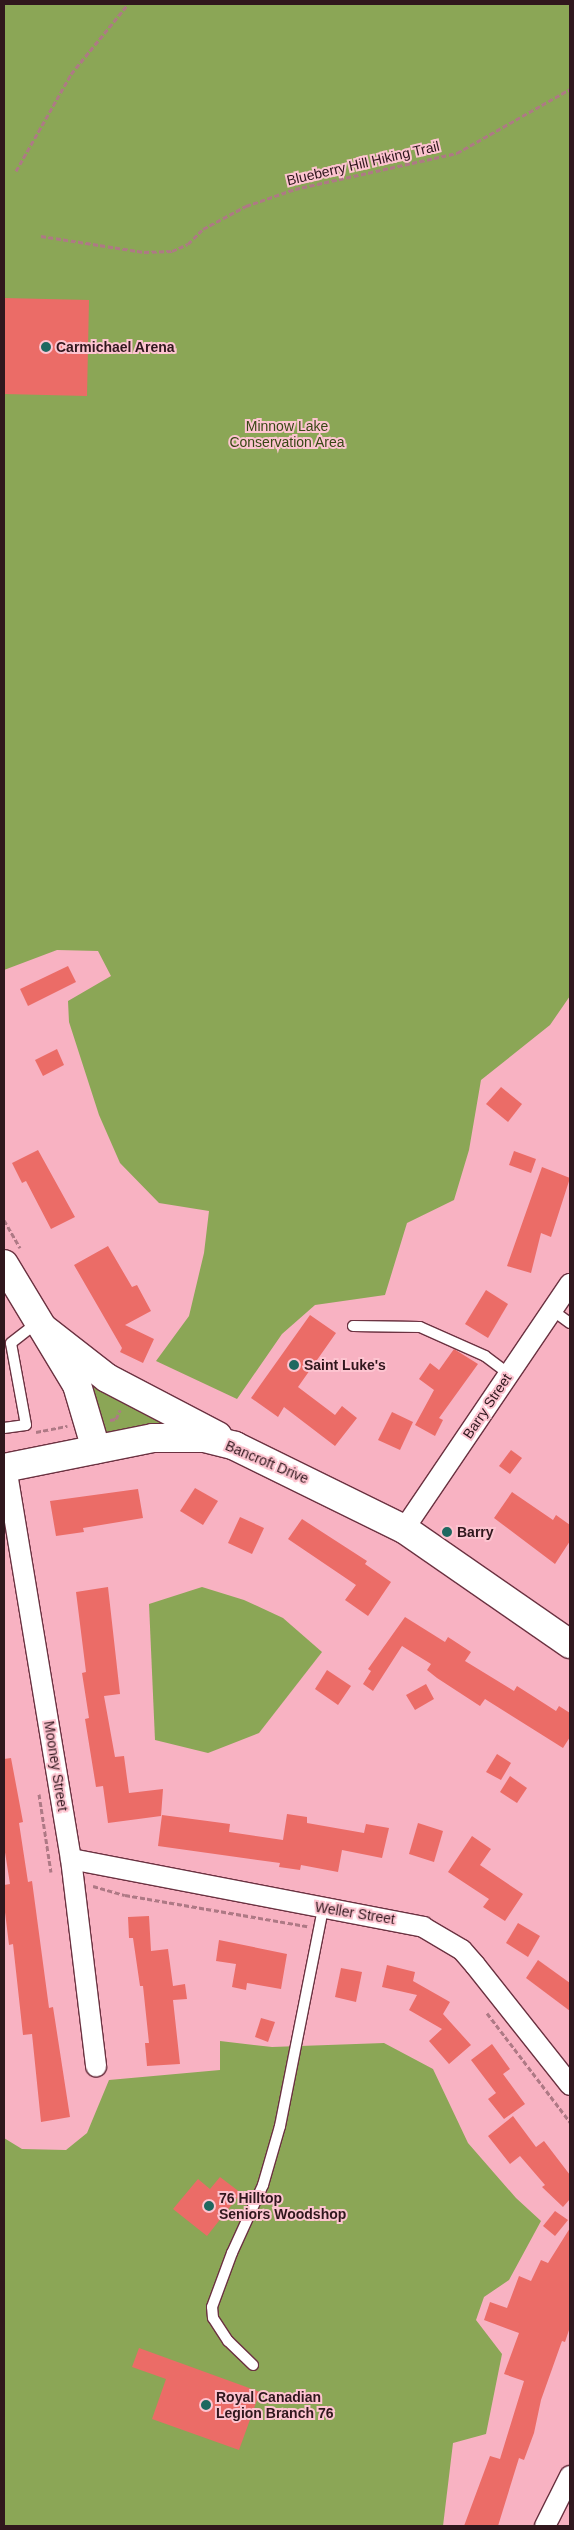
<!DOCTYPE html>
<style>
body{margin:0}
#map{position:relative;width:574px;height:2530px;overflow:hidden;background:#f8b2c2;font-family:Helvetica,sans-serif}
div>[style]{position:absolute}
.green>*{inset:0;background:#8ba656}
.building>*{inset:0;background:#eb6c67}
.path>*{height:3px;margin-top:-1.5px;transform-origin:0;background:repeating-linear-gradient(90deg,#ae7985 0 5px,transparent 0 7.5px)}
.roads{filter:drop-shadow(1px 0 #6b3241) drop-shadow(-1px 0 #6b3241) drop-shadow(0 1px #6b3241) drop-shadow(0 -1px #6b3241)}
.lane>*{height:10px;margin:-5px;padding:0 5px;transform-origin:5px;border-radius:5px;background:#fff}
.street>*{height:20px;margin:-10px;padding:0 10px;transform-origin:10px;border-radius:10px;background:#fff}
.secondary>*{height:28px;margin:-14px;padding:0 14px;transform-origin:14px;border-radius:14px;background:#fff}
.dots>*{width:14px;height:14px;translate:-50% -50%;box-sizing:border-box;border:2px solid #fdc4d0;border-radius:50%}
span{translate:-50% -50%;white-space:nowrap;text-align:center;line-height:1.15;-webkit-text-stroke:4px #fdc4d0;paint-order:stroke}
.street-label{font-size:14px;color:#30171d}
.poi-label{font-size:14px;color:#30171d;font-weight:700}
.left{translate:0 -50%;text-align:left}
.park-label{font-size:14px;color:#384715}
.frame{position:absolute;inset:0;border:5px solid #30171d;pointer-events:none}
</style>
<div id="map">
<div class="green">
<div style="clip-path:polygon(4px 4px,570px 4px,570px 996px,550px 1025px,481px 1080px,469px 1150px,454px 1200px,407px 1223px,385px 1295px,315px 1305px,282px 1334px,237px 1399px,156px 1361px,189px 1316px,204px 1253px,209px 1211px,159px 1203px,120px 1163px,99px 1115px,69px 1022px,68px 1001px,111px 976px,98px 951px,57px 950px,4px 970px)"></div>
<div style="clip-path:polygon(108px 1377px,235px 1444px,97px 1447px,78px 1384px)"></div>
<div style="clip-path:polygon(202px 1587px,244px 1600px,283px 1618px,322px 1652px,259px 1733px,208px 1753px,155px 1740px,149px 1604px)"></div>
<div style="clip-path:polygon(220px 2041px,272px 2047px,384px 2043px,433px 2069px,468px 2143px,516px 2198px,541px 2221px,509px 2280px,484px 2297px,476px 2320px,502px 2354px,486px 2434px,453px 2443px,443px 2526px,4px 2526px,4px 2138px,22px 2149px,66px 2150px,87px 2133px,109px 2080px,220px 2070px)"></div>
</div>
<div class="building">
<div style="clip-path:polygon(4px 298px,89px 300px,87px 396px,4px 394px)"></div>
<div style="clip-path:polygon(68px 966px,76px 982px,28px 1006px,20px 989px)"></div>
<div style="clip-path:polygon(57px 1049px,64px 1065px,43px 1076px,35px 1060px)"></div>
<div style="clip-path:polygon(501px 1087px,522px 1104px,508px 1122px,486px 1104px)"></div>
<div style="clip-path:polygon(38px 1150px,75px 1217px,51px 1229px,26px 1181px,22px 1183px,12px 1163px)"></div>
<div style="clip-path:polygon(514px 1151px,536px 1159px,531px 1173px,509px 1165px)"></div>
<div style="clip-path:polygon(542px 1167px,570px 1178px,551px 1237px,541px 1233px,531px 1273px,507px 1266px)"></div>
<div style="clip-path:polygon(108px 1246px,132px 1287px,137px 1285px,151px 1311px,125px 1325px,154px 1339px,143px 1363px,120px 1352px,122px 1348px,74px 1265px)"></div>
<div style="clip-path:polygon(486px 1290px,508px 1304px,488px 1338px,465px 1324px)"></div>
<div style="clip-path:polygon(310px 1315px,336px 1333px,298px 1387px,335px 1415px,342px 1406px,357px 1418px,335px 1446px,284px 1407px,278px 1417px,251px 1398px)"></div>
<div style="clip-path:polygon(454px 1349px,478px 1364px,439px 1418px,443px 1420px,435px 1436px,415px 1425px,434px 1390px,419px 1379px,430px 1363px,439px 1370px)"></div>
<div style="clip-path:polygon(392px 1412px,413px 1422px,400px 1450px,378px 1440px)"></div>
<div style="clip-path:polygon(511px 1450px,522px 1458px,510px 1474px,499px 1466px)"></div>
<div style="clip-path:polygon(195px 1488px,218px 1501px,203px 1525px,180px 1511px)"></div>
<div style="clip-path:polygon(138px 1489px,143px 1518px,83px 1528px,84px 1532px,56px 1536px,50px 1501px)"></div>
<div style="clip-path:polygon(512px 1492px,553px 1520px,556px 1515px,570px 1525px,570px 1541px,555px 1564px,494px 1518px)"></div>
<div style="clip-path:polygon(240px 1517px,264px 1528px,252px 1554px,228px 1543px)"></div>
<div style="clip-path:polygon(302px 1519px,367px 1561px,365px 1564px,391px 1582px,368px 1616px,345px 1600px,356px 1585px,288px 1539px)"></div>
<div style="clip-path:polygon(108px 1587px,120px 1694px,104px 1696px,115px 1757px,124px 1756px,129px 1793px,163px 1789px,161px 1816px,108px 1823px,103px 1786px,96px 1787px,85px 1719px,89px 1718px,82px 1673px,86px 1672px,76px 1592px)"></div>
<div style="clip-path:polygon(405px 1617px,445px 1642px,448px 1637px,471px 1652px,465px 1661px,514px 1691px,517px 1686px,556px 1711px,559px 1706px,570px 1713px,570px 1737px,563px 1748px,485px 1699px,480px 1706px,437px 1678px,427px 1670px,431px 1664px,402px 1646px,373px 1691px,363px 1684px,371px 1671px,368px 1669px)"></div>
<div style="clip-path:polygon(327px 1670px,351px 1686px,338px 1705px,315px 1689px)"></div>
<div style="clip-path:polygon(426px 1684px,434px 1699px,415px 1710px,406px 1695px)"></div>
<div style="clip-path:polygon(497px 1754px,511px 1763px,501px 1780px,486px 1772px)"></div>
<div style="clip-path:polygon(11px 1758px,23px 1822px,19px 1823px,28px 1882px,32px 1881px,49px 2008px,53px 2007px,70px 2117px,41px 2122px,32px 2034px,23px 2035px,13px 1944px,9px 1945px,4px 1904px,4px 1885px,10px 1884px,4px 1846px,4px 1759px)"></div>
<div style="clip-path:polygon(510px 1776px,527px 1788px,517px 1803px,500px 1792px)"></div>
<div style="clip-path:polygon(287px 1814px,307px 1817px,307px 1823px,364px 1833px,366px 1824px,389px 1828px,382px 1858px,342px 1850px,338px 1872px,301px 1865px,300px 1870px,279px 1867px,280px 1863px,158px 1846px,162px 1815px,230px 1824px,229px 1832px,283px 1840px)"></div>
<div style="clip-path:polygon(418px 1823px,443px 1831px,434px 1862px,409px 1854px)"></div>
<div style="clip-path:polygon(472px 1836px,491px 1849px,480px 1865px,523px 1894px,505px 1921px,483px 1907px,489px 1899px,448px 1872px)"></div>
<div style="clip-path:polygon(149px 1916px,151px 1951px,168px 1949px,173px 1986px,185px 1984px,187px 1999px,173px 2000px,180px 2064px,147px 2066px,145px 2043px,149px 2043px,143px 1986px,140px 1986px,133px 1938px,129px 1938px,128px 1917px)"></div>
<div style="clip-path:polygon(518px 1923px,540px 1936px,528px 1957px,506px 1943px)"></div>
<div style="clip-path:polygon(219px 1940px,287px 1954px,281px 1989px,247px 1983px,246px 1990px,232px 1987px,236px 1964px,216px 1961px)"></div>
<div style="clip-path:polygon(538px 1960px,570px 1983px,570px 2011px,526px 1978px)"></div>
<div style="clip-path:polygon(387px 1965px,415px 1972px,413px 1981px,450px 2002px,443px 2014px,471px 2045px,449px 2064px,429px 2041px,442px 2029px,409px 2010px,417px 1995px,382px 1987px)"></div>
<div style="clip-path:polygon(341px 1968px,362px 1972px,356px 2002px,335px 1997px)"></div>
<div style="clip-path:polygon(261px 2018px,275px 2022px,268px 2042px,255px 2037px)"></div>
<div style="clip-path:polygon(492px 2044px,510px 2069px,503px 2074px,525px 2104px,504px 2119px,488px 2099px,496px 2093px,471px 2060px)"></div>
<div style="clip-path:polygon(513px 2116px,536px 2147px,544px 2141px,570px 2175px,570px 2199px,563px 2207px,542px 2187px,545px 2185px,520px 2156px,510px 2164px,488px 2136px)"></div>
<div style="clip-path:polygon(220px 2177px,241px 2193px,207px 2236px,173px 2209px,198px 2179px,210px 2189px)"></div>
<div style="clip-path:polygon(555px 2211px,568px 2220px,555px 2236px,543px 2226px)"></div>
<div style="clip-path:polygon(570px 2228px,570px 2327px,565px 2342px,562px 2341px,541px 2400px,534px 2433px,524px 2460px,519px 2458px,498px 2526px,464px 2526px,490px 2456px,500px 2459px,524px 2381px,504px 2374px,519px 2333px,484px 2320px,490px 2302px,507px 2308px,519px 2276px,531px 2281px,541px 2260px,548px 2263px)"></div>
<div style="clip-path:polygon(139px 2348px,260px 2392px,239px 2450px,152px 2419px,166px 2379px,132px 2367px)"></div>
</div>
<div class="path">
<div style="left:16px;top:171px;width:112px;rotate:-60.4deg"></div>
<div style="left:71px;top:74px;width:90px;rotate:-50.8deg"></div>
<div style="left:41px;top:236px;width:104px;rotate:8.8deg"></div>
<div style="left:144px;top:252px;width:28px;rotate:-2deg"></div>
<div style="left:172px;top:251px;width:17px;rotate:-24deg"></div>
<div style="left:188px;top:244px;width:21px;rotate:-45deg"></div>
<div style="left:203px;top:229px;width:49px;rotate:-28.1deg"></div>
<div style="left:246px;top:206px;width:52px;rotate:-19.1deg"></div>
<div style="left:295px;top:189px;width:166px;rotate:-12.5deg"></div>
<div style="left:457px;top:153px;width:130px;rotate:-29.5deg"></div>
<div style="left:4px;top:1220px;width:32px;rotate:60deg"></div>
<div style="left:110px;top:1420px;width:6px;rotate:-9deg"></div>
<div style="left:116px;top:1419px;width:10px;rotate:-66deg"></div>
<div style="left:36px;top:1432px;width:32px;rotate:-11deg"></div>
<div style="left:39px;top:1794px;width:79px;rotate:81.3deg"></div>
<div style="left:93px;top:1886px;width:33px;rotate:16deg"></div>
<div style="left:125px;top:1895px;width:185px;rotate:9.7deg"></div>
<div style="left:487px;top:2013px;width:137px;rotate:52.7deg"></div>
</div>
<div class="roads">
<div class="lane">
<div style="left:552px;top:1310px;width:22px;rotate:36deg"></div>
<div style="left:353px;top:1326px;width:67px;rotate:0.9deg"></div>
<div style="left:420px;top:1327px;width:71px;rotate:24deg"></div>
<div style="left:485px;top:1356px;width:30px;rotate:37deg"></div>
<div style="left:4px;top:1428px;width:22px;rotate:-8deg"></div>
<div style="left:26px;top:1425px;width:83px;rotate:-100.4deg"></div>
<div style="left:11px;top:1343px;width:34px;rotate:-38deg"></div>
<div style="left:253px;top:2365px;width:35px;rotate:-136deg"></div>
<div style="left:228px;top:2341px;width:27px;rotate:-123deg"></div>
<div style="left:213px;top:2318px;width:11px;rotate:-95deg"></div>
<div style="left:212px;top:2307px;width:58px;rotate:-69.7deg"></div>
<div style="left:232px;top:2253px;width:75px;rotate:-65.5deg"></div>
<div style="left:263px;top:2185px;width:61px;rotate:-73.9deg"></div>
<div style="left:280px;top:2126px;width:222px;rotate:-78.8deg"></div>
</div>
<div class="street">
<div style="left:6px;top:1467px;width:397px;rotate:80.6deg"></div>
<div style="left:71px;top:1859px;width:209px;rotate:83.1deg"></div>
<div style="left:404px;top:1529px;width:296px;rotate:-55.9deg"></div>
<div style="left:71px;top:1859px;width:359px;rotate:10.9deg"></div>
<div style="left:423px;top:1927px;width:45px;rotate:30.5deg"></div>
<div style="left:462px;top:1950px;width:20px;rotate:49deg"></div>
<div style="left:475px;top:1965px;width:153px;rotate:51.6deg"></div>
<div style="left:545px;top:2526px;width:56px;rotate:-63.4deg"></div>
</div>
<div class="secondary">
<div style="left:4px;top:1264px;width:141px;rotate:58.9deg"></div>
<div style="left:77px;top:1385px;width:67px;rotate:73.5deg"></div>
<div style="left:43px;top:1328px;width:81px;rotate:38deg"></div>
<div style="left:107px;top:1378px;width:125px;rotate:27.6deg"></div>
<div style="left:4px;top:1468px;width:152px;rotate:-11.4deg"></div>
<div style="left:153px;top:1438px;width:51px"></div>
<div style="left:204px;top:1438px;width:32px;rotate:14deg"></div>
<div style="left:235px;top:1446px;width:188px;rotate:26.2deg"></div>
<div style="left:404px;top:1529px;width:202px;rotate:34.7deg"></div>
</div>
</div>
<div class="dots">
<div style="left:46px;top:347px;background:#1e6860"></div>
<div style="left:294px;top:1365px;background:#1e6860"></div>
<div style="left:447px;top:1532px;background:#1e6860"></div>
<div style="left:209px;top:2206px;background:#1e6860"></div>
<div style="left:206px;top:2405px;background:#1e6860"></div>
</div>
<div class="street-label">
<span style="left:363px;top:163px;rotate:-13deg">Blueberry Hill Hiking Trail</span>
<span style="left:487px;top:1406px;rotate:-56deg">Barry Street</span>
<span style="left:267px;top:1462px;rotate:23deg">Bancroft Drive</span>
<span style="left:56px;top:1766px;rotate:81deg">Mooney Street</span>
<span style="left:355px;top:1913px;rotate:9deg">Weller Street</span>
</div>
<div class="poi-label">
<span class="left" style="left:56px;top:347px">Carmichael Arena</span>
<span class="left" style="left:304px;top:1365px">Saint Luke's</span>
<span class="left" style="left:457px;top:1532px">Barry</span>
<span class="left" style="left:219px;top:2206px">76 Hilltop<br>Seniors Woodshop</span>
<span class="left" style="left:216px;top:2405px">Royal Canadian<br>Legion Branch 76</span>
</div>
<div class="park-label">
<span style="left:287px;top:434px">Minnow Lake<br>Conservation Area</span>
</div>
<div class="frame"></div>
</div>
